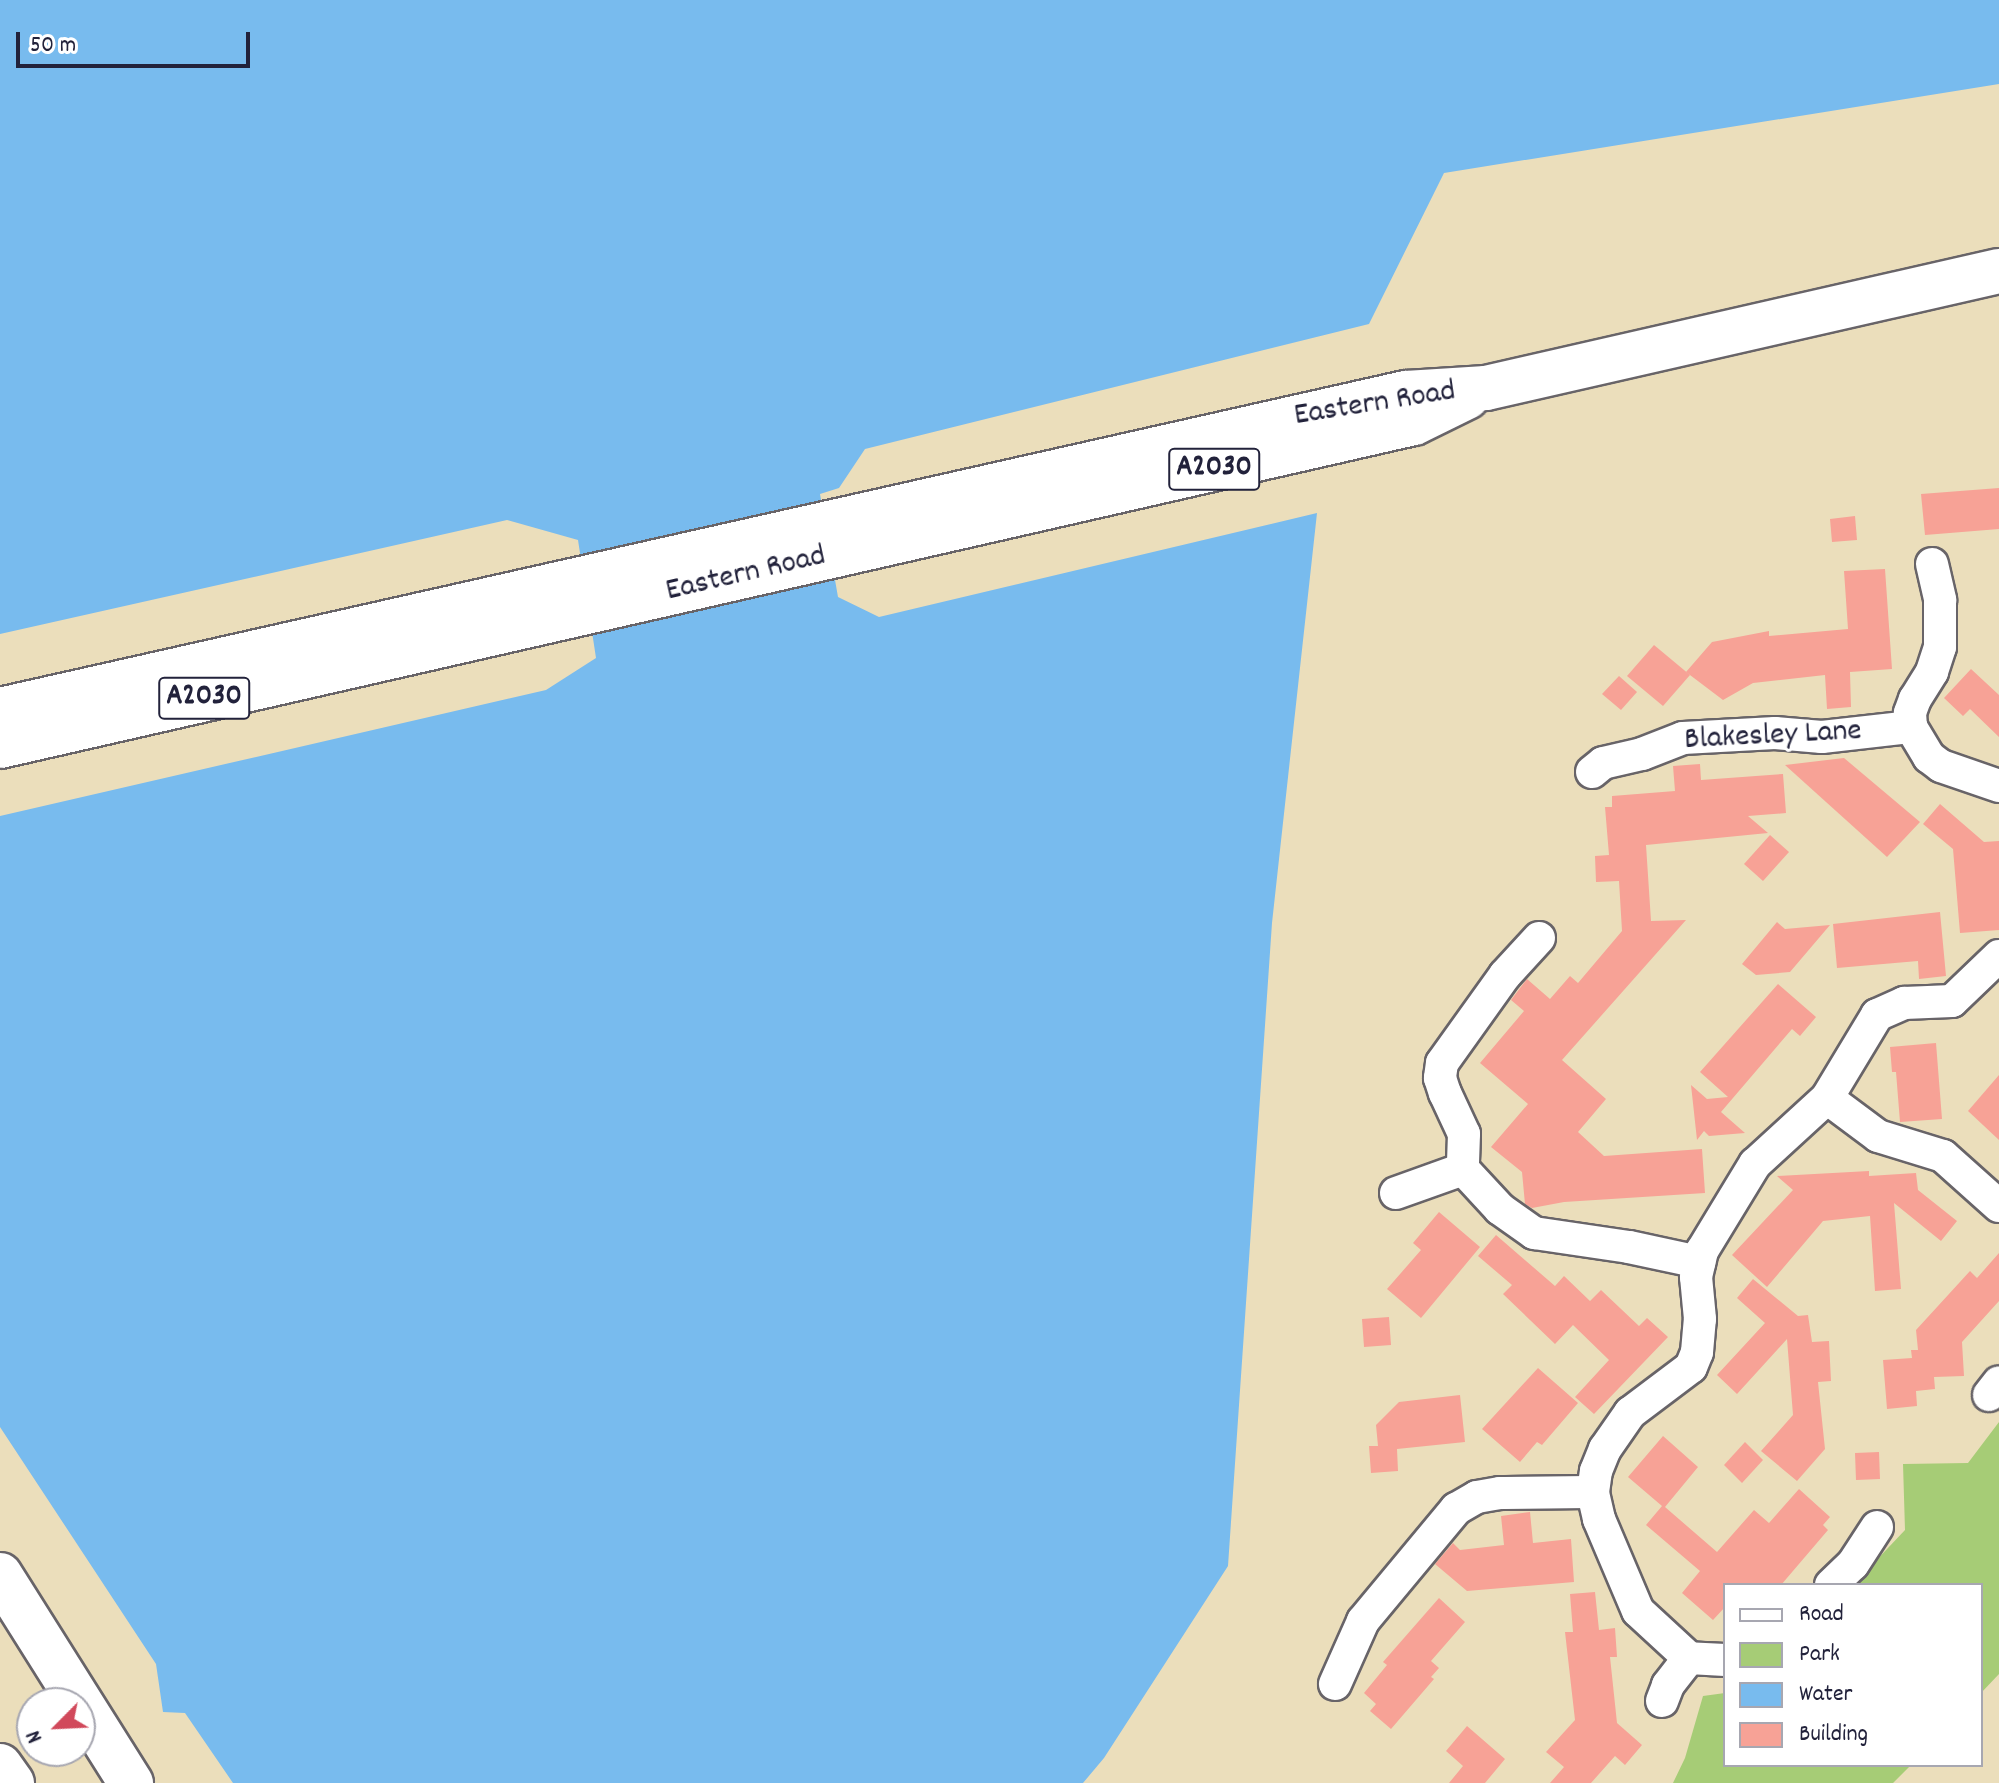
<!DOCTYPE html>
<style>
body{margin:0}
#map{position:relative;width:1999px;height:1783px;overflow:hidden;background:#ebdebb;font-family:Dekko,sans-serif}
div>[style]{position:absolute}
.green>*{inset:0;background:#a6cc76}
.water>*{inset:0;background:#78bbee}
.building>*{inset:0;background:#f7a296}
.roads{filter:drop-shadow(2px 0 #686468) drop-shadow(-2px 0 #686468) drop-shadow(0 2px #686468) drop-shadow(0 -2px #686468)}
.minor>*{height:32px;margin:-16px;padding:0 16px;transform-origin:16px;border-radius:16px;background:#fff}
.primary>*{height:44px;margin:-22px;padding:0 22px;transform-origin:22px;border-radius:22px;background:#fff}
.trunk>*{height:44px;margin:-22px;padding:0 22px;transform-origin:22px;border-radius:22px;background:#fff}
span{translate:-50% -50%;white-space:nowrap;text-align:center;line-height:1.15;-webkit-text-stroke:6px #fff;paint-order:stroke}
.shield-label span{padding:2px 6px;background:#fff;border:2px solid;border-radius:6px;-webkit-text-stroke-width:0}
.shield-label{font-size:30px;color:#22223b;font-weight:700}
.street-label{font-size:32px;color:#22223b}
.legend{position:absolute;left:1723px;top:1583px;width:260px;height:184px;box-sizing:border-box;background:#fff;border:2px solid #a7a7b1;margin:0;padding:10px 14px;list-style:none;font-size:24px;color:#22223b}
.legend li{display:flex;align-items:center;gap:16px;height:40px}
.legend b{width:40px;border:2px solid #a7a7b1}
.north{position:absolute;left:16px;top:1687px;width:80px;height:80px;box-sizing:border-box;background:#fff;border:2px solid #a7a7b1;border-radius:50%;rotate:246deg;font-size:22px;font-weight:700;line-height:32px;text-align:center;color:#22223b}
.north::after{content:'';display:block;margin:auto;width:28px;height:36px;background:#d1495b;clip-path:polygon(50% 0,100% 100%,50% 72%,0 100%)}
.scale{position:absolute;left:16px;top:32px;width:234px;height:36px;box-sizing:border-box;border:4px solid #22223b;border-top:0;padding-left:10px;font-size:24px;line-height:28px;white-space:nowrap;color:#22223b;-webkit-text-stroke:6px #fff;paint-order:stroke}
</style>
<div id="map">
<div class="green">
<div style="clip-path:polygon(1999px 1422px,1999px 1674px,1981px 1693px,1981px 1585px,1853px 1585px,1905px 1530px,1903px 1464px,1968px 1463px)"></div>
<div style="clip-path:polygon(1725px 1693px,1725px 1765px,1911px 1765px,1893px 1783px,1673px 1783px,1685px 1758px,1703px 1696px)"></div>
</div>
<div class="water">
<div style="clip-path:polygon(0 0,1999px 0,1999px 84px,1444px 173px,1369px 324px,865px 449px,839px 488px,820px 494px,838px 597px,879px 617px,1317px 513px,1272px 923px,1228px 1566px,1104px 1758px,1083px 1783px,233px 1783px,185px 1713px,163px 1712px,156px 1664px,0 1427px,0 816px,546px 690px,596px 658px,578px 540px,507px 520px,0 634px)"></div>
</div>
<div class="building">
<div style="clip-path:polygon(1999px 488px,1999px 529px,1925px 535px,1921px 494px)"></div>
<div style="clip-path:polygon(1855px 516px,1857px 540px,1832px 542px,1830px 519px)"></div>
<div style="clip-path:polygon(1885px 569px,1892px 669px,1850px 672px,1851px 707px,1827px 709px,1825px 675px,1753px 683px,1723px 700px,1686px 672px,1712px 642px,1769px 631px,1769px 636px,1848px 629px,1844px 571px)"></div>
<div style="clip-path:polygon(1654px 645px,1690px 675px,1663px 706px,1627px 676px)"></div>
<div style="clip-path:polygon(1971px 669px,1999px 695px,1999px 737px,1970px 709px,1963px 716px,1944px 698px)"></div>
<div style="clip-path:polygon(1619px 676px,1637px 692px,1621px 710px,1602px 694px)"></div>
<div style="clip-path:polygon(1844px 758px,1920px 822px,1887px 857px,1785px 765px)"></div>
<div style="clip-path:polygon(1700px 764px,1701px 780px,1783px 774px,1786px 813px,1748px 816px,1768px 833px,1646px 845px,1651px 921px,1686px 920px,1562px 1060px,1606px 1099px,1578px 1132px,1604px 1156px,1702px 1149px,1705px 1193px,1564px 1202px,1532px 1208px,1525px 1204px,1522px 1172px,1491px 1147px,1528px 1104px,1480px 1063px,1524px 1011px,1511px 1000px,1527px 979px,1550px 999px,1570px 976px,1578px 983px,1622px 931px,1619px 881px,1596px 882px,1595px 856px,1609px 855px,1605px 807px,1612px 807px,1612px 796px,1675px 791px,1673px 766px)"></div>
<div style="clip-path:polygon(1940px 804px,1984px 842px,1999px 841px,1999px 930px,1960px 933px,1953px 849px,1923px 824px)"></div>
<div style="clip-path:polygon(1770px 835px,1789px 852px,1763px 881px,1744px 864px)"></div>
<div style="clip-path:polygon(1940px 912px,1946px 976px,1919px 979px,1918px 961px,1837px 968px,1833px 924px)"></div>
<div style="clip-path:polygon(1777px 922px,1785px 929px,1830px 925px,1790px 972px,1756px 975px,1742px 964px)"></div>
<div style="clip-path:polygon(1778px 984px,1816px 1017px,1800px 1036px,1792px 1029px,1721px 1112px,1745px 1133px,1709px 1136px,1704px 1131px,1697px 1140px,1691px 1085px,1707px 1099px,1728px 1097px,1700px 1072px)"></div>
<div style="clip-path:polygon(1936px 1043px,1942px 1119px,1900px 1122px,1896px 1072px,1892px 1072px,1890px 1047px)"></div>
<div style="clip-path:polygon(1999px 1075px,1999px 1140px,1968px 1111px)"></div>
<div style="clip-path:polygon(1869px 1171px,1869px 1176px,1916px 1173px,1918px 1190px,1957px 1221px,1941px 1241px,1894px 1203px,1901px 1289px,1875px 1291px,1870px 1216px,1823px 1221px,1767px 1287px,1732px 1255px,1793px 1190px,1777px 1176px)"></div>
<div style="clip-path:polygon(1439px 1212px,1480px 1247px,1421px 1318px,1387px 1289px,1421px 1250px,1413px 1243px)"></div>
<div style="clip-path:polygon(1496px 1235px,1555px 1286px,1564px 1276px,1590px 1301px,1601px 1290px,1639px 1326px,1647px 1318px,1668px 1337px,1594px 1414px,1575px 1397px,1609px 1360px,1573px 1325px,1555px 1344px,1503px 1294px,1512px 1285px,1478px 1256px)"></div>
<div style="clip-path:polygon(1999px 1253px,1999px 1301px,1962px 1342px,1964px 1376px,1934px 1377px,1935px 1389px,1916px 1391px,1917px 1406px,1887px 1409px,1883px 1360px,1912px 1358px,1911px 1350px,1918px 1350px,1916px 1330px,1970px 1271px,1977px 1278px)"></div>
<div style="clip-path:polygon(1753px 1279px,1798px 1316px,1808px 1315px,1812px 1342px,1829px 1341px,1831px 1381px,1818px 1382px,1825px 1449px,1797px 1481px,1761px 1451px,1793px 1415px,1787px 1339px,1737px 1394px,1717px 1375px,1765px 1323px,1737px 1298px)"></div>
<div style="clip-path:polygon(1389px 1317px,1391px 1345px,1364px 1347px,1362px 1319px)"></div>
<div style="clip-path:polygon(1538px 1368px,1578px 1403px,1542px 1445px,1537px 1442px,1520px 1462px,1482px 1429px)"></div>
<div style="clip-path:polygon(1460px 1395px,1465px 1442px,1397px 1449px,1398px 1471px,1371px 1473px,1369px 1446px,1378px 1446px,1376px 1425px,1399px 1402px)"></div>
<div style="clip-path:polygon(1663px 1436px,1698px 1467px,1665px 1507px,1717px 1552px,1754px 1510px,1769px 1523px,1799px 1489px,1830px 1517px,1823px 1525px,1828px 1530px,1781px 1585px,1725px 1585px,1725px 1607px,1713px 1620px,1682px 1593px,1700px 1571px,1646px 1525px,1662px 1506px,1628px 1477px)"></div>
<div style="clip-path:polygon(1745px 1442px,1763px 1460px,1742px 1483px,1724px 1465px)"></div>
<div style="clip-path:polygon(1879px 1452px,1880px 1479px,1856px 1480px,1855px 1453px)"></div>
<div style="clip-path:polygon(1530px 1512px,1533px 1543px,1571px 1539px,1574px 1582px,1467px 1591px,1435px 1564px,1453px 1543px,1460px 1550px,1504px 1545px,1501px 1516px)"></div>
<div style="clip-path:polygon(1595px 1592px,1599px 1630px,1615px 1628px,1617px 1657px,1610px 1657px,1617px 1723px,1642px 1745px,1625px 1765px,1615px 1756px,1591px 1783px,1550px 1783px,1564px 1767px,1546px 1752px,1575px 1720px,1565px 1632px,1573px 1632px,1570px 1594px)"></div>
<div style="clip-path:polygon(1439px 1598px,1465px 1622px,1431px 1661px,1439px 1668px,1431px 1677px,1434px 1679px,1391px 1729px,1370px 1711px,1376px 1704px,1364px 1693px,1387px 1665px,1383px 1662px)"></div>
<div style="clip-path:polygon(1467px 1726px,1505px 1759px,1485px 1783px,1449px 1783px,1463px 1766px,1446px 1751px)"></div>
</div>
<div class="roads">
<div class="minor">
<div style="left:1932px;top:564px;width:37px;rotate:77deg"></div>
<div style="left:1940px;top:600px;width:47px;rotate:90deg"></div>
<div style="left:1940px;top:647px;width:26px;rotate:108deg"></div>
<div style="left:1932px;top:672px;width:32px;rotate:122deg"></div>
<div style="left:1915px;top:699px;width:15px;rotate:110deg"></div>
<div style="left:1910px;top:713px;width:14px;rotate:86deg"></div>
<div style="left:1911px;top:727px;width:35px;rotate:59deg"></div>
<div style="left:1929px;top:757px;width:15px;rotate:37deg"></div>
<div style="left:1941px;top:766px;width:61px;rotate:19deg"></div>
<div style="left:1592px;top:772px;width:14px;rotate:-39deg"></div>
<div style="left:1603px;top:763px;width:40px;rotate:-13deg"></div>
<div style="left:1642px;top:754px;width:44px;rotate:-21.3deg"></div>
<div style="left:1683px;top:738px;width:92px;rotate:-3.1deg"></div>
<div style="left:1775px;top:733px;width:47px;rotate:4.9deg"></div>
<div style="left:1822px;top:737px;width:90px;rotate:-6.4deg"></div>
<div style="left:1539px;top:938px;width:50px;rotate:132.6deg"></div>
<div style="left:1505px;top:975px;width:108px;rotate:125.6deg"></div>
<div style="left:1442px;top:1063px;width:15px;rotate:98deg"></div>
<div style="left:1440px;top:1078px;width:16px;rotate:72deg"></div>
<div style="left:1445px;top:1093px;width:45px;rotate:65.1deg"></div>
<div style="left:1464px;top:1134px;width:35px;rotate:92deg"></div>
<div style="left:1463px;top:1169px;width:54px;rotate:47.2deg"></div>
<div style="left:1500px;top:1209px;width:42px;rotate:35.2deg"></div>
<div style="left:1534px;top:1233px;width:96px;rotate:8.4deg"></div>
<div style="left:1629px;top:1247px;width:72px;rotate:12.1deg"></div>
<div style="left:1827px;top:1098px;width:64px;rotate:36.7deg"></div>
<div style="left:1878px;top:1136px;width:68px;rotate:17.1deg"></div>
<div style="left:1943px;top:1156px;width:75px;rotate:41.8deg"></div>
<div style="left:1396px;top:1193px;width:71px;rotate:-19.7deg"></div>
<div style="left:1989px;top:1395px;width:16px;rotate:-52deg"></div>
<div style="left:1831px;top:1585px;width:30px;rotate:-44deg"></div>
<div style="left:1853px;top:1564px;width:44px;rotate:-57deg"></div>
<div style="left:1725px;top:1660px;width:36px;rotate:-177deg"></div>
<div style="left:1689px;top:1658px;width:69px;rotate:-137.3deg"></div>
<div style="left:1638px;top:1611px;width:100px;rotate:-113deg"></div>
<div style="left:1599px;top:1519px;width:28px;rotate:-103deg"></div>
<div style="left:1593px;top:1492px;width:21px;rotate:-82deg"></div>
<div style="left:1596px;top:1471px;width:24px;rotate:-68deg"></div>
<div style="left:1605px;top:1449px;width:44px;rotate:-55.2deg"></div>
<div style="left:1630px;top:1413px;width:76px;rotate:-37deg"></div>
<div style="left:1691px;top:1367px;width:16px;rotate:-68deg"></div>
<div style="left:1697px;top:1352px;width:33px;rotate:-85deg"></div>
<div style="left:1700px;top:1319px;width:42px;rotate:-95.4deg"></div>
<div style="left:1696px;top:1277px;width:27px;rotate:-77deg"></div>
<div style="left:1702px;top:1251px;width:102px;rotate:-58.7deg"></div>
<div style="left:1755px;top:1164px;width:98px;rotate:-42.5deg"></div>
<div style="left:1827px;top:1098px;width:97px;rotate:-58.9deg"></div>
<div style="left:1877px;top:1015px;width:30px;rotate:-24deg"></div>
<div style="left:1904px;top:1003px;width:48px;rotate:-2.4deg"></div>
<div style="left:1952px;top:1001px;width:65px;rotate:-43.8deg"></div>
<div style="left:1335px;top:1684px;width:69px;rotate:-66deg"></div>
<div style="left:1363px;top:1621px;width:146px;rotate:-50.3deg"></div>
<div style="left:1456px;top:1509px;width:24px;rotate:-30deg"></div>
<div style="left:1477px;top:1497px;width:23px;rotate:-10deg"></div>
<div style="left:1500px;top:1493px;width:93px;rotate:-0.6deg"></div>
<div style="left:1662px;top:1701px;width:17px;rotate:-69deg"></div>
<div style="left:1668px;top:1685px;width:34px;rotate:-52deg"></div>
</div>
<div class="primary">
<div style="left:0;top:710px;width:1441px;rotate:-12.71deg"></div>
<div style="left:1406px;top:393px;width:80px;rotate:-3.6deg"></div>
<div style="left:1486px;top:388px;width:526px;rotate:-12.85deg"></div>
<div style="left:0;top:746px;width:1450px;rotate:-12.87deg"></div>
<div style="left:1414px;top:423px;width:59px;rotate:-26.1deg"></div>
</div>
<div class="trunk">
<div style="left:0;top:1575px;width:246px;rotate:57.8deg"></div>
<div style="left:0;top:1766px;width:21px;rotate:55deg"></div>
</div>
</div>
<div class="shield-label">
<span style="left:1214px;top:469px">A2030</span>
<span style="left:204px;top:698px">A2030</span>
</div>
<div class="street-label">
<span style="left:1375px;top:405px;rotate:-9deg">Eastern Road</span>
<span style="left:746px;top:575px;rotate:-13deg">Eastern Road</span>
<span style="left:1773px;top:737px;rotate:-3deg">Blakesley Lane</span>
</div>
<ul class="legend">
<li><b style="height:10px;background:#fff"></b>Road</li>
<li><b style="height:22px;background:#a6cc76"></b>Park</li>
<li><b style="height:22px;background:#78bbee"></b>Water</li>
<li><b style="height:22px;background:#f7a296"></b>Building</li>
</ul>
<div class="north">N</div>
<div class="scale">50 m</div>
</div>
